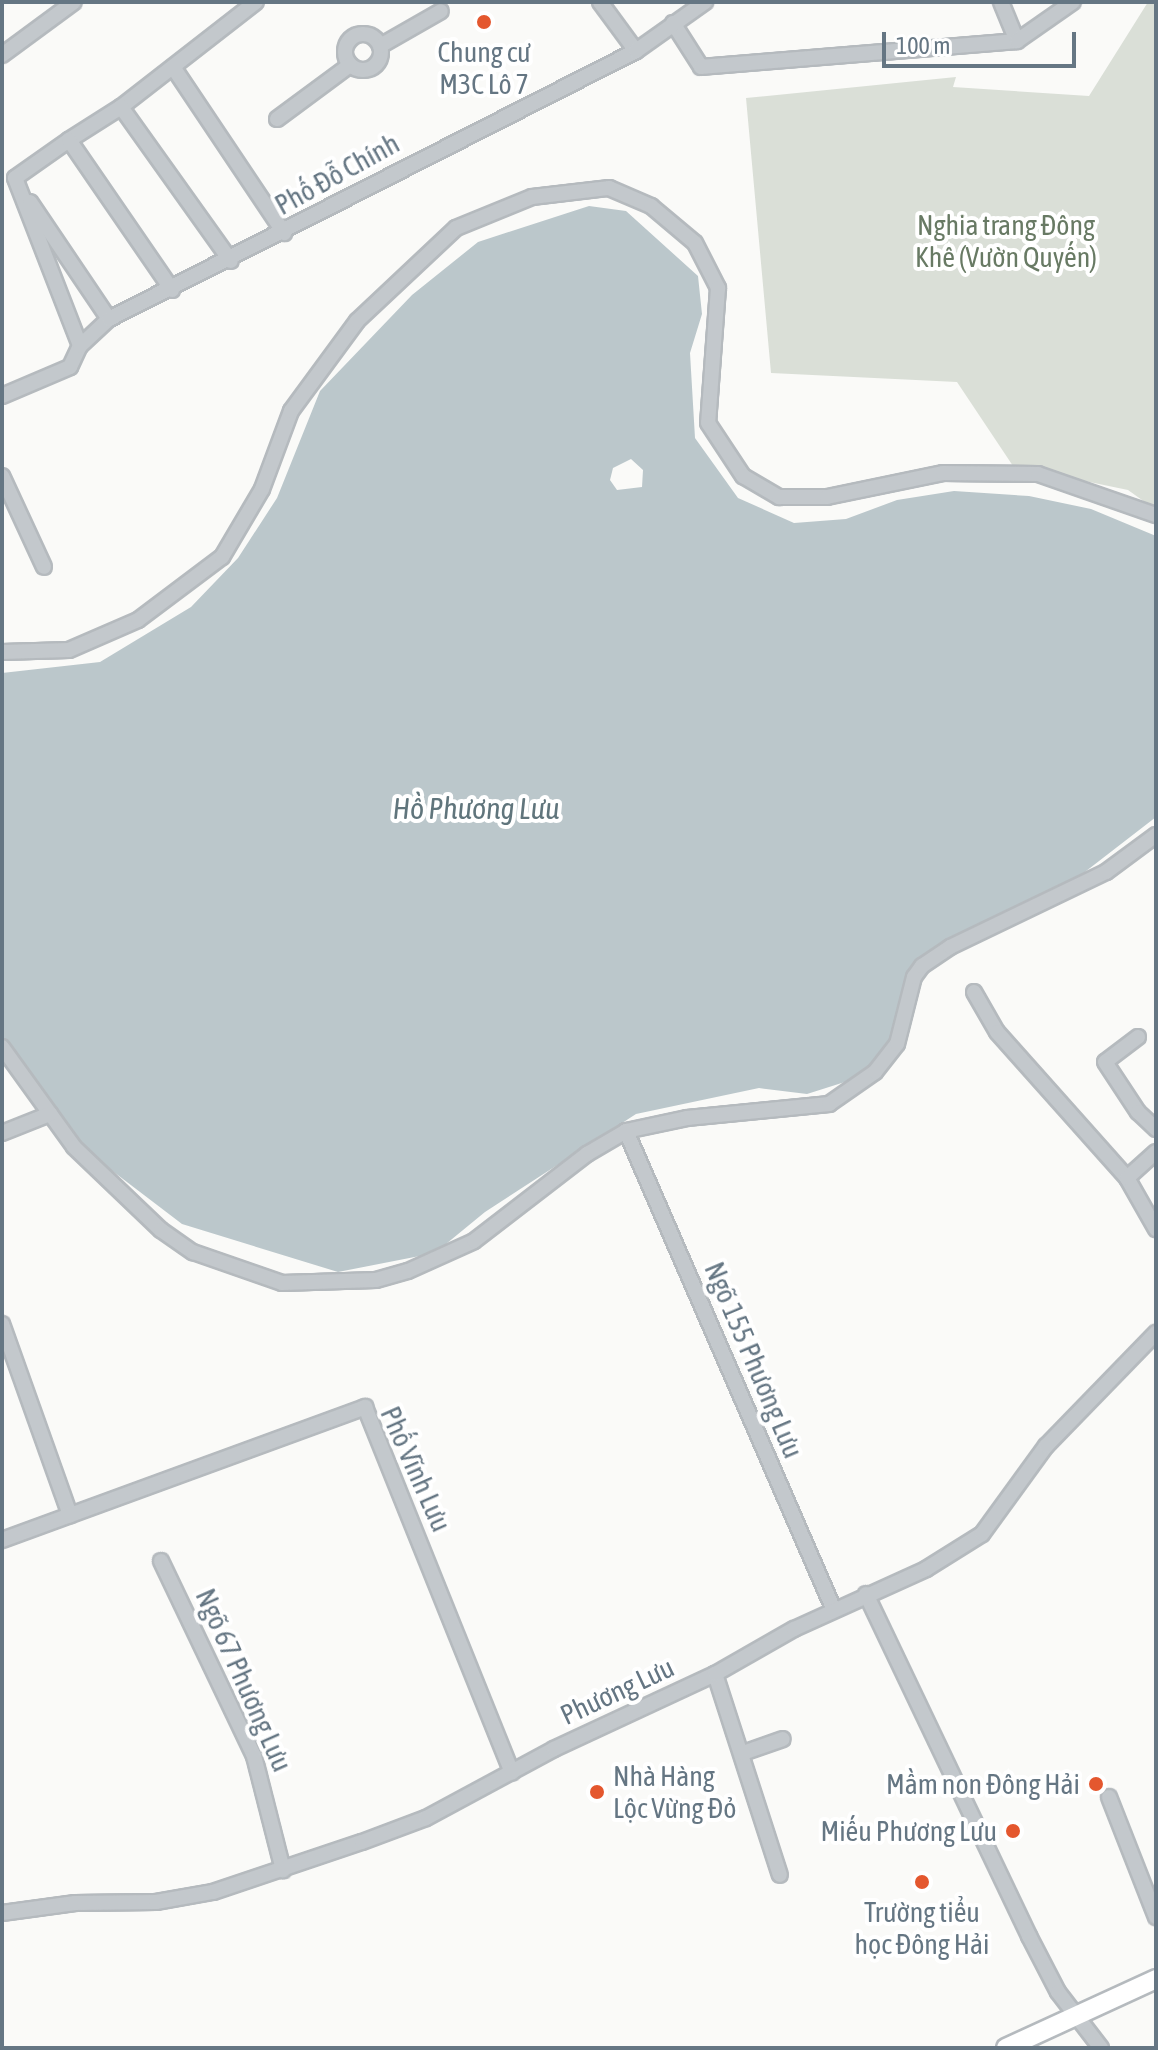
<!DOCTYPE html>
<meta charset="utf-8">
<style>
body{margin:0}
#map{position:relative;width:1158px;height:2050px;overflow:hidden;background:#fafaf8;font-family:"Asap Condensed",sans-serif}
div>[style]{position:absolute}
.green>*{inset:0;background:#dadfd7}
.water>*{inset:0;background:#bbc7cb}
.roads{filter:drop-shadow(2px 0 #b5babe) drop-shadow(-2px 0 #b5babe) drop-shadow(0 2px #b5babe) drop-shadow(0 -2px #b5babe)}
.minor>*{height:14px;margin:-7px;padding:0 7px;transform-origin:7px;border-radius:7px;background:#c3c8cc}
.minor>.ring{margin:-7px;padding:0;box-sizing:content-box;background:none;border:14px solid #c3c8cc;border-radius:50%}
.major>*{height:18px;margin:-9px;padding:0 9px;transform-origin:9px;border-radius:9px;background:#fff}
.dots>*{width:22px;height:22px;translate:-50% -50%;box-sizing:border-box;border:4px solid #fff;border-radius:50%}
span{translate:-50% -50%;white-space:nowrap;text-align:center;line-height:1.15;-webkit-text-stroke:8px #fff;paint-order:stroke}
.poi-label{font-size:28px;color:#657683}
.left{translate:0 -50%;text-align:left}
.right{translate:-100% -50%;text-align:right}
.street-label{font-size:28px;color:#657683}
.park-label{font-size:28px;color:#687a64}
.water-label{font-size:30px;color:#60757c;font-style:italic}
.frame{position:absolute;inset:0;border:4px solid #657683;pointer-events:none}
.scale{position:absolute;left:882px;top:32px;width:194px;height:36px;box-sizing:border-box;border:4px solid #657683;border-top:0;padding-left:10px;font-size:24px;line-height:28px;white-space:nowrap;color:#657683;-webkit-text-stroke:6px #fff;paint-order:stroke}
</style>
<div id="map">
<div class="green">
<div style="clip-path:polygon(1148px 2px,1156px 2px,1156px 510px,1128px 490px,1013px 466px,957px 382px,771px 373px,746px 98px,956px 77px,953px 87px,1089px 96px)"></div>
</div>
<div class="water">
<div style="clip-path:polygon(evenodd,589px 206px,626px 211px,698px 276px,702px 314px,690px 353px,695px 438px,738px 498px,794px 523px,846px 519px,897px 500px,954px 491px,1029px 496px,1091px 509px,1156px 536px,1156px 817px,1068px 885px,915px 964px,895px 1036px,874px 1064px,848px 1081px,807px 1094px,759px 1088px,636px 1114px,485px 1212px,435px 1253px,338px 1272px,182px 1224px,81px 1147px,2px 1035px,2px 673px,100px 662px,191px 607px,238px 558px,277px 498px,320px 391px,412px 295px,478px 242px,589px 206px,631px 459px,643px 470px,642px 487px,617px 490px,610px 480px,613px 468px,631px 459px)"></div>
</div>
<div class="roads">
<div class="minor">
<div style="left:600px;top:2px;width:61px;rotate:53.7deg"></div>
<div style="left:1001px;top:2px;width:42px;rotate:67.7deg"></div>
<div style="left:673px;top:23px;width:52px;rotate:57.5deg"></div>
<div style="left:701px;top:67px;width:317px;rotate:-4.7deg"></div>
<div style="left:1017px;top:41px;width:68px;rotate:-34.9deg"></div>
<div class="ring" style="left:345px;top:34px;width:22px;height:22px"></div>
<div style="left:380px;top:46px;width:70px;rotate:-29.8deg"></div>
<div style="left:2px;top:55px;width:89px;rotate:-36.4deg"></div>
<div style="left:173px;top:67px;width:200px;rotate:56.2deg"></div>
<div style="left:121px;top:107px;width:171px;rotate:-37.9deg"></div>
<div style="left:277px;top:119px;width:91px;rotate:-36.5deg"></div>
<div style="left:69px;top:140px;width:62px;rotate:-32.4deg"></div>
<div style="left:121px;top:107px;width:189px;rotate:54.5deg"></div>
<div style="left:15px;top:178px;width:66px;rotate:-35.1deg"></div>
<div style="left:69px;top:140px;width:182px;rotate:55.5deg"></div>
<div style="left:15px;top:178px;width:180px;rotate:68.8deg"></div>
<div style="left:30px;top:202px;width:141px;rotate:56deg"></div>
<div style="left:2px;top:396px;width:74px;rotate:-23.1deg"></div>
<div style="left:70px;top:367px;width:23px;rotate:-65deg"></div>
<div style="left:80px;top:346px;width:40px;rotate:-43deg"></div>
<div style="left:109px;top:319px;width:591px;rotate:-26.96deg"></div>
<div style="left:636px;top:51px;width:85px;rotate:-35.4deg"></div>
<div style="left:2px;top:476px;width:100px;rotate:65.2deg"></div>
<div style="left:2px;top:652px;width:67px;rotate:-1.7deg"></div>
<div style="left:69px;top:650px;width:75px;rotate:-23.5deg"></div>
<div style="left:138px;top:620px;width:105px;rotate:-36.9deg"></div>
<div style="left:222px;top:557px;width:79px;rotate:-59.5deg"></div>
<div style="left:262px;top:489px;width:83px;rotate:-69.6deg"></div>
<div style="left:291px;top:411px;width:112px;rotate:-53.7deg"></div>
<div style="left:357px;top:321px;width:136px;rotate:-43.2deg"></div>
<div style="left:456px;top:228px;width:82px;rotate:-22.2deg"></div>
<div style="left:532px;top:197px;width:78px;rotate:-6.7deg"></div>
<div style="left:609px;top:188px;width:46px;rotate:23.2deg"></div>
<div style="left:651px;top:206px;width:57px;rotate:40.1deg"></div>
<div style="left:695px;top:243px;width:51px;rotate:62.9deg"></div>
<div style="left:718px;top:288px;width:135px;rotate:94.2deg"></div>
<div style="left:708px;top:423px;width:64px;rotate:56.6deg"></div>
<div style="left:743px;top:476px;width:42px;rotate:30.3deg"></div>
<div style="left:779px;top:497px;width:48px"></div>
<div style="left:827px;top:497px;width:118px;rotate:-11.7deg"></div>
<div style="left:943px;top:473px;width:95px;rotate:0.6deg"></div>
<div style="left:1038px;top:474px;width:125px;rotate:19.2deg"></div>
<div style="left:974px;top:992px;width:46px;rotate:60.1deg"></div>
<div style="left:997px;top:1032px;width:195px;rotate:48.3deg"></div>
<div style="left:1127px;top:1178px;width:59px;rotate:60.4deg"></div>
<div style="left:1138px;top:1037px;width:41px;rotate:142.9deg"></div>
<div style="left:1105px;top:1062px;width:60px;rotate:56.6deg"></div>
<div style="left:1138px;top:1112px;width:25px;rotate:43deg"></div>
<div style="left:2px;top:1047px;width:123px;rotate:54.2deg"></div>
<div style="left:74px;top:1147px;width:120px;rotate:43.7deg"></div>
<div style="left:161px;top:1230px;width:39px;rotate:35deg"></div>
<div style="left:193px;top:1252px;width:94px;rotate:19.2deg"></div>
<div style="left:282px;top:1283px;width:94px;rotate:-1.8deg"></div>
<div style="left:376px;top:1280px;width:33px;rotate:-16deg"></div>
<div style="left:408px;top:1271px;width:72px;rotate:-24.4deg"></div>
<div style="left:474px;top:1241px;width:143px;rotate:-37.6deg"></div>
<div style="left:587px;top:1154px;width:45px;rotate:-30.5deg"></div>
<div style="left:626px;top:1131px;width:62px;rotate:-12deg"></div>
<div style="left:687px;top:1118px;width:143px;rotate:-5.6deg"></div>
<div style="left:829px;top:1104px;width:56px;rotate:-34.8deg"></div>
<div style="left:875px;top:1072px;width:36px;rotate:-52deg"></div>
<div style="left:897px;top:1044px;width:69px;rotate:-75.8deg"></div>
<div style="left:914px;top:977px;width:14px;rotate:-54deg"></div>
<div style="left:922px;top:966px;width:34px;rotate:-34deg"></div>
<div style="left:950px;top:947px;width:173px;rotate:-25.7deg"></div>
<div style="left:1106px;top:872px;width:62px;rotate:-36.5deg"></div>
<div style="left:626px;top:1131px;width:522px;rotate:66.53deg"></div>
<div style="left:2px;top:1133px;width:52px;rotate:-21.6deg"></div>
<div style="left:1127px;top:1178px;width:39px;rotate:-42deg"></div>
<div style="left:2px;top:1324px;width:203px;rotate:70.4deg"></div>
<div style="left:2px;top:1540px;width:387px;rotate:-20.1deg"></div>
<div style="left:365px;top:1407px;width:394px;rotate:68.1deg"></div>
<div style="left:161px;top:1561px;width:216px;rotate:64.5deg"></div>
<div style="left:254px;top:1756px;width:118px;rotate:75.7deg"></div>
<div style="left:866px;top:1594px;width:379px;rotate:64.5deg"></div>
<div style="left:1029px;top:1936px;width:63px;rotate:62.6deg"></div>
<div style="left:1058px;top:1992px;width:71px;rotate:52.5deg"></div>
<div style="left:715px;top:1674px;width:211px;rotate:72.1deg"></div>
<div style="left:743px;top:1753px;width:42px;rotate:-19.3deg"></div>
<div style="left:1109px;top:1797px;width:129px;rotate:68.6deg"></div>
<div style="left:2px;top:1913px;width:74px;rotate:-7.8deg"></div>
<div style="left:75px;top:1903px;width:81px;rotate:-0.7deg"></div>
<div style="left:156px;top:1902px;width:58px;rotate:-10deg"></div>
<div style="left:213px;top:1892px;width:157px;rotate:-18.6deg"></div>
<div style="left:362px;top:1842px;width:68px;rotate:-20.6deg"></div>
<div style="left:426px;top:1818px;width:145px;rotate:-28.3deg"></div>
<div style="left:554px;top:1749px;width:178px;rotate:-25deg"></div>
<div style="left:715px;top:1674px;width:91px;rotate:-29.7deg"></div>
<div style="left:794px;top:1629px;width:145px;rotate:-24.4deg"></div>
<div style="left:926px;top:1569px;width:66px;rotate:-32deg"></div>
<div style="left:982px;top:1534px;width:109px;rotate:-54deg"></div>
<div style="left:1046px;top:1446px;width:158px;rotate:-45.8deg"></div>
</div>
<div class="major">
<div style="left:1006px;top:2048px;width:165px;rotate:-24.7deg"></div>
</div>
</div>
<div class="dots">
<div style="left:484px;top:22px;background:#e4572e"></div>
<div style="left:1096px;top:1784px;background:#e4572e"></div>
<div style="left:597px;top:1792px;background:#e4572e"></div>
<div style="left:1013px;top:1831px;background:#e4572e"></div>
<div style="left:922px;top:1882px;background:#e4572e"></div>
</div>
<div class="poi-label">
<span style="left:484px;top:68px">Chung cư<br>M3C Lô 7</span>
<span class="left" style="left:613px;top:1792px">Nhà Hàng<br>Lộc Vừng Đỏ</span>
<span class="right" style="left:1080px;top:1784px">Mầm non Đông Hải</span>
<span class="right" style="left:997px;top:1831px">Miếu Phương Lưu</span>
<span style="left:922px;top:1928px">Trường tiểu<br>học Đông Hải</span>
</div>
<div class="street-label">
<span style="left:337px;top:174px;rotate:-29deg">Phố Đỗ Chính</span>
<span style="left:754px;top:1360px;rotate:67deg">Ngõ 155 Phương Lưu</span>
<span style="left:416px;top:1469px;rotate:66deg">Phố Vĩnh Lưu</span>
<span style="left:244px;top:1680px;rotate:66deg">Ngõ 67 Phương Lưu</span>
<span style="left:617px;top:1691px;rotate:-25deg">Phương Lưu</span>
</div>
<div class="park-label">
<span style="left:1006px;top:241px">Nghia trang Đông<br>Khê (Vườn Quyến)</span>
</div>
<div class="water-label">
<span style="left:476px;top:808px">Hồ Phương Lưu</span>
</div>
<div class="frame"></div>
<div class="scale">100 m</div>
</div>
